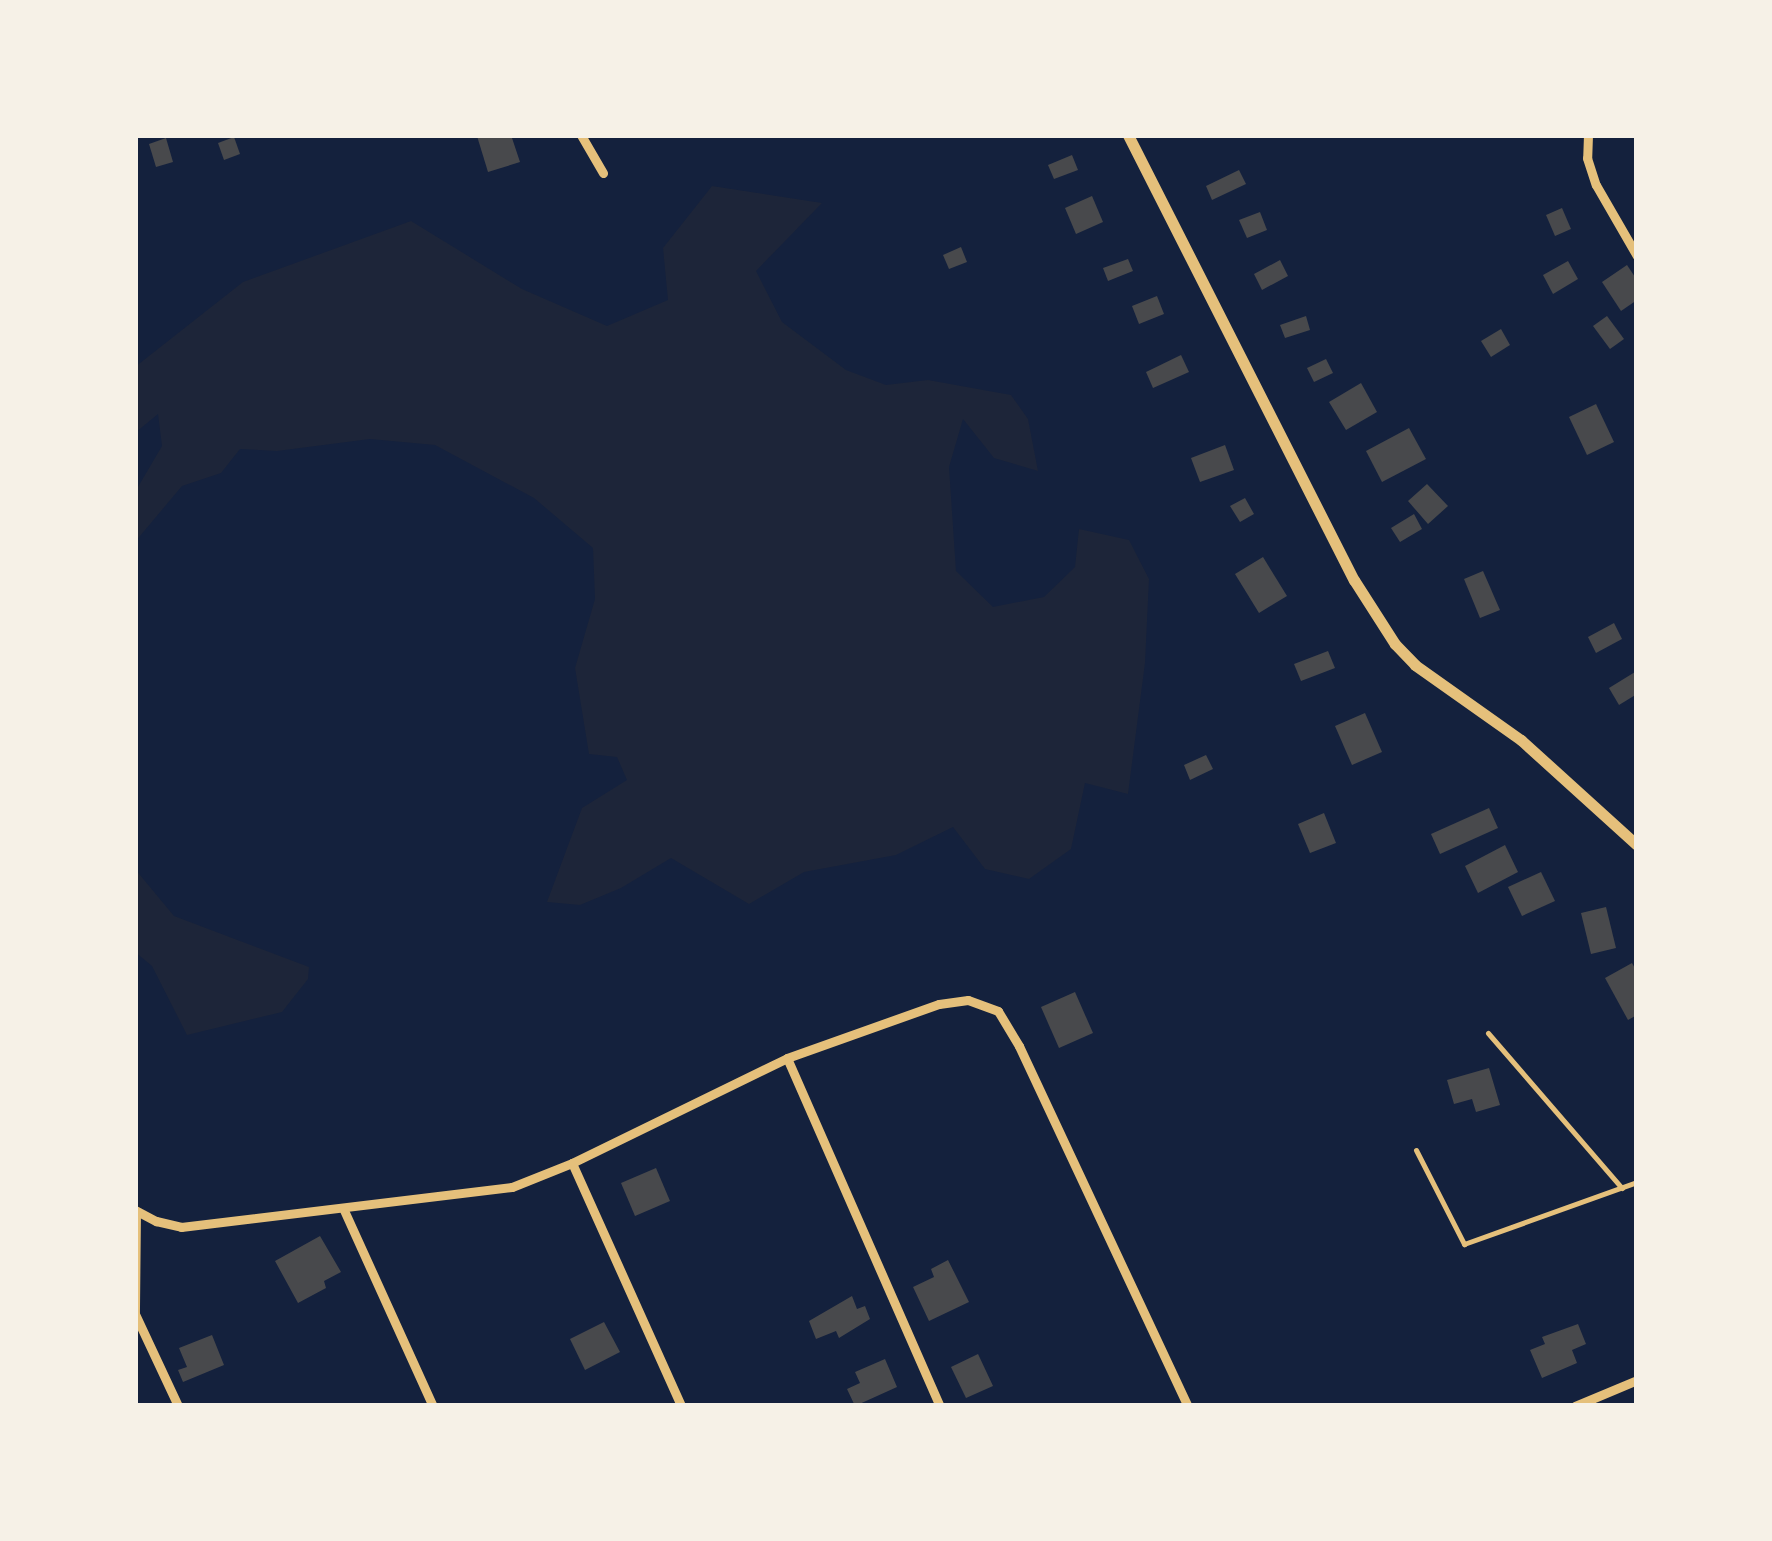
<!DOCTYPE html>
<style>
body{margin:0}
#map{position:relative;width:1772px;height:1541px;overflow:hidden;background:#14213d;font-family:"PT Sans Narrow",sans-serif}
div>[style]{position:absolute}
.green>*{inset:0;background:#1d2539}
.building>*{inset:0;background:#48494c}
.service>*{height:5px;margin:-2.5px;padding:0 2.5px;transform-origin:2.5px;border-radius:2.5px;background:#e5c07b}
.minor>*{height:9px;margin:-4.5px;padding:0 4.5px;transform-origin:4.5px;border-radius:4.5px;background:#e5c07b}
.tertiary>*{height:11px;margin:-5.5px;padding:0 5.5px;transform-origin:5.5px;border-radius:5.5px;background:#e5c07b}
span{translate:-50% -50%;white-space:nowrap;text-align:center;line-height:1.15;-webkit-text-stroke:9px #f6f1e7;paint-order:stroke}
.frame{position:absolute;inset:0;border:138px solid #f6f1e7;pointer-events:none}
</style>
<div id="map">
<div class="green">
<div style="clip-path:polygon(712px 186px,822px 203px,756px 271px,782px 322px,846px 370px,886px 385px,928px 380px,1011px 395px,1028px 419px,1038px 471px,994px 458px,963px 419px,949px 467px,956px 571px,993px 607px,1044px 597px,1075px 567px,1079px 529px,1129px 540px,1149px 579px,1145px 663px,1128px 794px,1085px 783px,1071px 849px,1029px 879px,985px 869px,953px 827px,896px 855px,804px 872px,749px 904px,671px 858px,621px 888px,580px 905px,547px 902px,582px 808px,627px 780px,617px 757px,589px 754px,575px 668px,595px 599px,593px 548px,534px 498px,435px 445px,370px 439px,277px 451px,240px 449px,221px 473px,182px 486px,135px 542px,135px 492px,162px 446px,158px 414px,135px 433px,135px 367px,243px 282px,411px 221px,522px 289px,607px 326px,668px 300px,663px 248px)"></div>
<div style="clip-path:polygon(135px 869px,174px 916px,309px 967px,308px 979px,282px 1012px,187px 1035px,152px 966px,135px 952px)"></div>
</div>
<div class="building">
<div style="clip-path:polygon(511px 135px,520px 162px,488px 172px,477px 136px)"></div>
<div style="clip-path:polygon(234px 137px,240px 154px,224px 160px,218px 143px)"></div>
<div style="clip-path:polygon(166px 138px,173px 162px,156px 167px,149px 144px)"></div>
<div style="clip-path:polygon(1072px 155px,1078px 170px,1054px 179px,1048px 165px)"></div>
<div style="clip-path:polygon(1239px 170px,1246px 184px,1212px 200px,1206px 186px)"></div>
<div style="clip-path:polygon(1092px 196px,1103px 222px,1076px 234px,1065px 208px)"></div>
<div style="clip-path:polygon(1562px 208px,1571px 229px,1555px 236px,1546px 215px)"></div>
<div style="clip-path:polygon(1260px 212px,1267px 230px,1247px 238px,1239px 220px)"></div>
<div style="clip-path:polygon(961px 247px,967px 262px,949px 269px,943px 255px)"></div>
<div style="clip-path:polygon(1128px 259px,1133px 271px,1108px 281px,1103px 268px)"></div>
<div style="clip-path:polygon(1280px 260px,1288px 276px,1262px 290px,1254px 274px)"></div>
<div style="clip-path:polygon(1568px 261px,1578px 279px,1553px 294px,1543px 275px)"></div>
<div style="clip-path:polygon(1627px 265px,1637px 280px,1637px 300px,1621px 311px,1602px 282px)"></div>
<div style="clip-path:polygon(1157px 296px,1164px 314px,1139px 324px,1132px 306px)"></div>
<div style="clip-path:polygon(1306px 316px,1310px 330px,1285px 338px,1280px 325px)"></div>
<div style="clip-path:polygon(1607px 316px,1624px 339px,1610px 349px,1593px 326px)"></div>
<div style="clip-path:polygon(1501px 329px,1510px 345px,1491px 357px,1481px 341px)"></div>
<div style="clip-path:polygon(1181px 355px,1189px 372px,1153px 388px,1146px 372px)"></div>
<div style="clip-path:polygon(1326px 359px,1333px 373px,1314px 382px,1307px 368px)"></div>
<div style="clip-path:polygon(1361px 383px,1377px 412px,1346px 430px,1329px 402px)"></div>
<div style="clip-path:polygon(1596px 404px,1614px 442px,1587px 455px,1569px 417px)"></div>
<div style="clip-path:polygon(1409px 428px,1426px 459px,1382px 482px,1366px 451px)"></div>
<div style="clip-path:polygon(1225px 445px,1234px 470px,1200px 482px,1191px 458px)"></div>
<div style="clip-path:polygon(1427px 484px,1448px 506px,1428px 524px,1408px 501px)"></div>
<div style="clip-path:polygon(1245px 498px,1254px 514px,1240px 522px,1230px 506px)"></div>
<div style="clip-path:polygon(1414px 514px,1422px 529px,1400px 542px,1391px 528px)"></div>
<div style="clip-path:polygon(1263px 557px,1287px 596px,1259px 613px,1235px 574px)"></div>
<div style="clip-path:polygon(1483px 571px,1500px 610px,1480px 618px,1464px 579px)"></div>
<div style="clip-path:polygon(1614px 623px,1622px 639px,1596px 653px,1588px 637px)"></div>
<div style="clip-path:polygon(1328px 651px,1335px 668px,1301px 681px,1294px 664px)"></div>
<div style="clip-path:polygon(1635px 672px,1637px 694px,1619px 705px,1609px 688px)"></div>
<div style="clip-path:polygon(1365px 713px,1382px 752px,1352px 765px,1335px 726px)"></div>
<div style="clip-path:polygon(1206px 755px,1213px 769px,1190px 780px,1184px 765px)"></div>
<div style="clip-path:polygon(1489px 808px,1498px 828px,1440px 854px,1431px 834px)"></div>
<div style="clip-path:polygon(1324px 813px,1336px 843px,1310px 853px,1298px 824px)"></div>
<div style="clip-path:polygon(1505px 845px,1518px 872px,1478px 893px,1465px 866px)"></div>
<div style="clip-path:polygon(1541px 872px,1555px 901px,1522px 916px,1508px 887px)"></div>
<div style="clip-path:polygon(1606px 907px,1616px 948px,1591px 954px,1581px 913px)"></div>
<div style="clip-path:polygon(1632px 963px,1637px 972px,1637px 1015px,1628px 1020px,1605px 978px)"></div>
<div style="clip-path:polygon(1075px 992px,1093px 1033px,1059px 1048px,1041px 1007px)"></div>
<div style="clip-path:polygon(1489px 1068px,1500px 1105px,1476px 1112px,1472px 1099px,1454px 1104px,1447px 1080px)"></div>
<div style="clip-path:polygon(656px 1168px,670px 1201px,635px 1216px,621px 1183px)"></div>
<div style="clip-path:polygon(320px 1236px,341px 1272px,324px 1281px,326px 1288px,298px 1303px,275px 1261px)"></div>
<div style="clip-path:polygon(948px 1260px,969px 1302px,929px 1321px,913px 1287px,934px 1277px,931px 1269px)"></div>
<div style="clip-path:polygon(852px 1296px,857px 1309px,865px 1306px,870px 1319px,839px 1338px,836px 1331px,816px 1339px,809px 1321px)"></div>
<div style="clip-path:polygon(604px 1322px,620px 1352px,585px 1370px,570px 1339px)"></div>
<div style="clip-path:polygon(1578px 1324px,1586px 1344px,1572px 1350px,1577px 1363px,1542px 1378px,1530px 1350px,1545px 1344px,1542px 1337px)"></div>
<div style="clip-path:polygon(212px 1335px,224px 1365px,183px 1382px,178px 1370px,187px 1367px,179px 1348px)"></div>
<div style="clip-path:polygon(978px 1354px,993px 1386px,966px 1398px,951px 1367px)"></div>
<div style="clip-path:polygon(885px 1359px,897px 1387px,855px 1406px,847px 1389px,860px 1383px,855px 1372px)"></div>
</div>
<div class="service">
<div style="left:1488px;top:1033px;width:205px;rotate:49.2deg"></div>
<div style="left:1416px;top:1150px;width:106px;rotate:62.9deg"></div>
<div style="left:1464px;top:1244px;width:184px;rotate:-19.7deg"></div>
</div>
<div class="minor">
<div style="left:581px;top:135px;width:44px;rotate:59.9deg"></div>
<div style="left:1588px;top:135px;width:23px;rotate:92deg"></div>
<div style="left:1587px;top:158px;width:28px;rotate:72deg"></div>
<div style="left:1596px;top:185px;width:82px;rotate:60deg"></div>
<div style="left:787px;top:1058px;width:380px;rotate:66.3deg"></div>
<div style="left:572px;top:1163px;width:266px;rotate:65.8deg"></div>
<div style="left:343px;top:1208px;width:217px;rotate:65.6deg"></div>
<div style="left:135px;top:1210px;width:24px;rotate:28deg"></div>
<div style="left:156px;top:1221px;width:26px;rotate:13deg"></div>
<div style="left:181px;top:1227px;width:333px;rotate:-6.9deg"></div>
<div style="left:512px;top:1187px;width:65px;rotate:-21.8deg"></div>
<div style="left:572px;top:1163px;width:239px;rotate:-26deg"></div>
<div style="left:787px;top:1058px;width:161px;rotate:-19.6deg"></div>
<div style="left:939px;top:1004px;width:29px;rotate:-8deg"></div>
<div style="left:968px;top:1000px;width:32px;rotate:20deg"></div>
<div style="left:998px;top:1011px;width:41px;rotate:59deg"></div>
<div style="left:1019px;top:1046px;width:398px;rotate:64.9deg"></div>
<div style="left:136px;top:1211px;width:103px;rotate:90.6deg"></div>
<div style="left:135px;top:1314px;width:102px;rotate:64.9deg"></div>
<div style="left:1575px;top:1406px;width:67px;rotate:-22.8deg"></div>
</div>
<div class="tertiary">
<div style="left:1128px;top:135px;width:499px;rotate:63.1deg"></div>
<div style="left:1354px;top:580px;width:76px;rotate:57.4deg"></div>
<div style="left:1395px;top:644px;width:29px;rotate:46deg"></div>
<div style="left:1415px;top:665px;width:130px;rotate:35.3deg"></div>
<div style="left:1521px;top:740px;width:156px;rotate:42.2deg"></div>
</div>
<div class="frame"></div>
</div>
